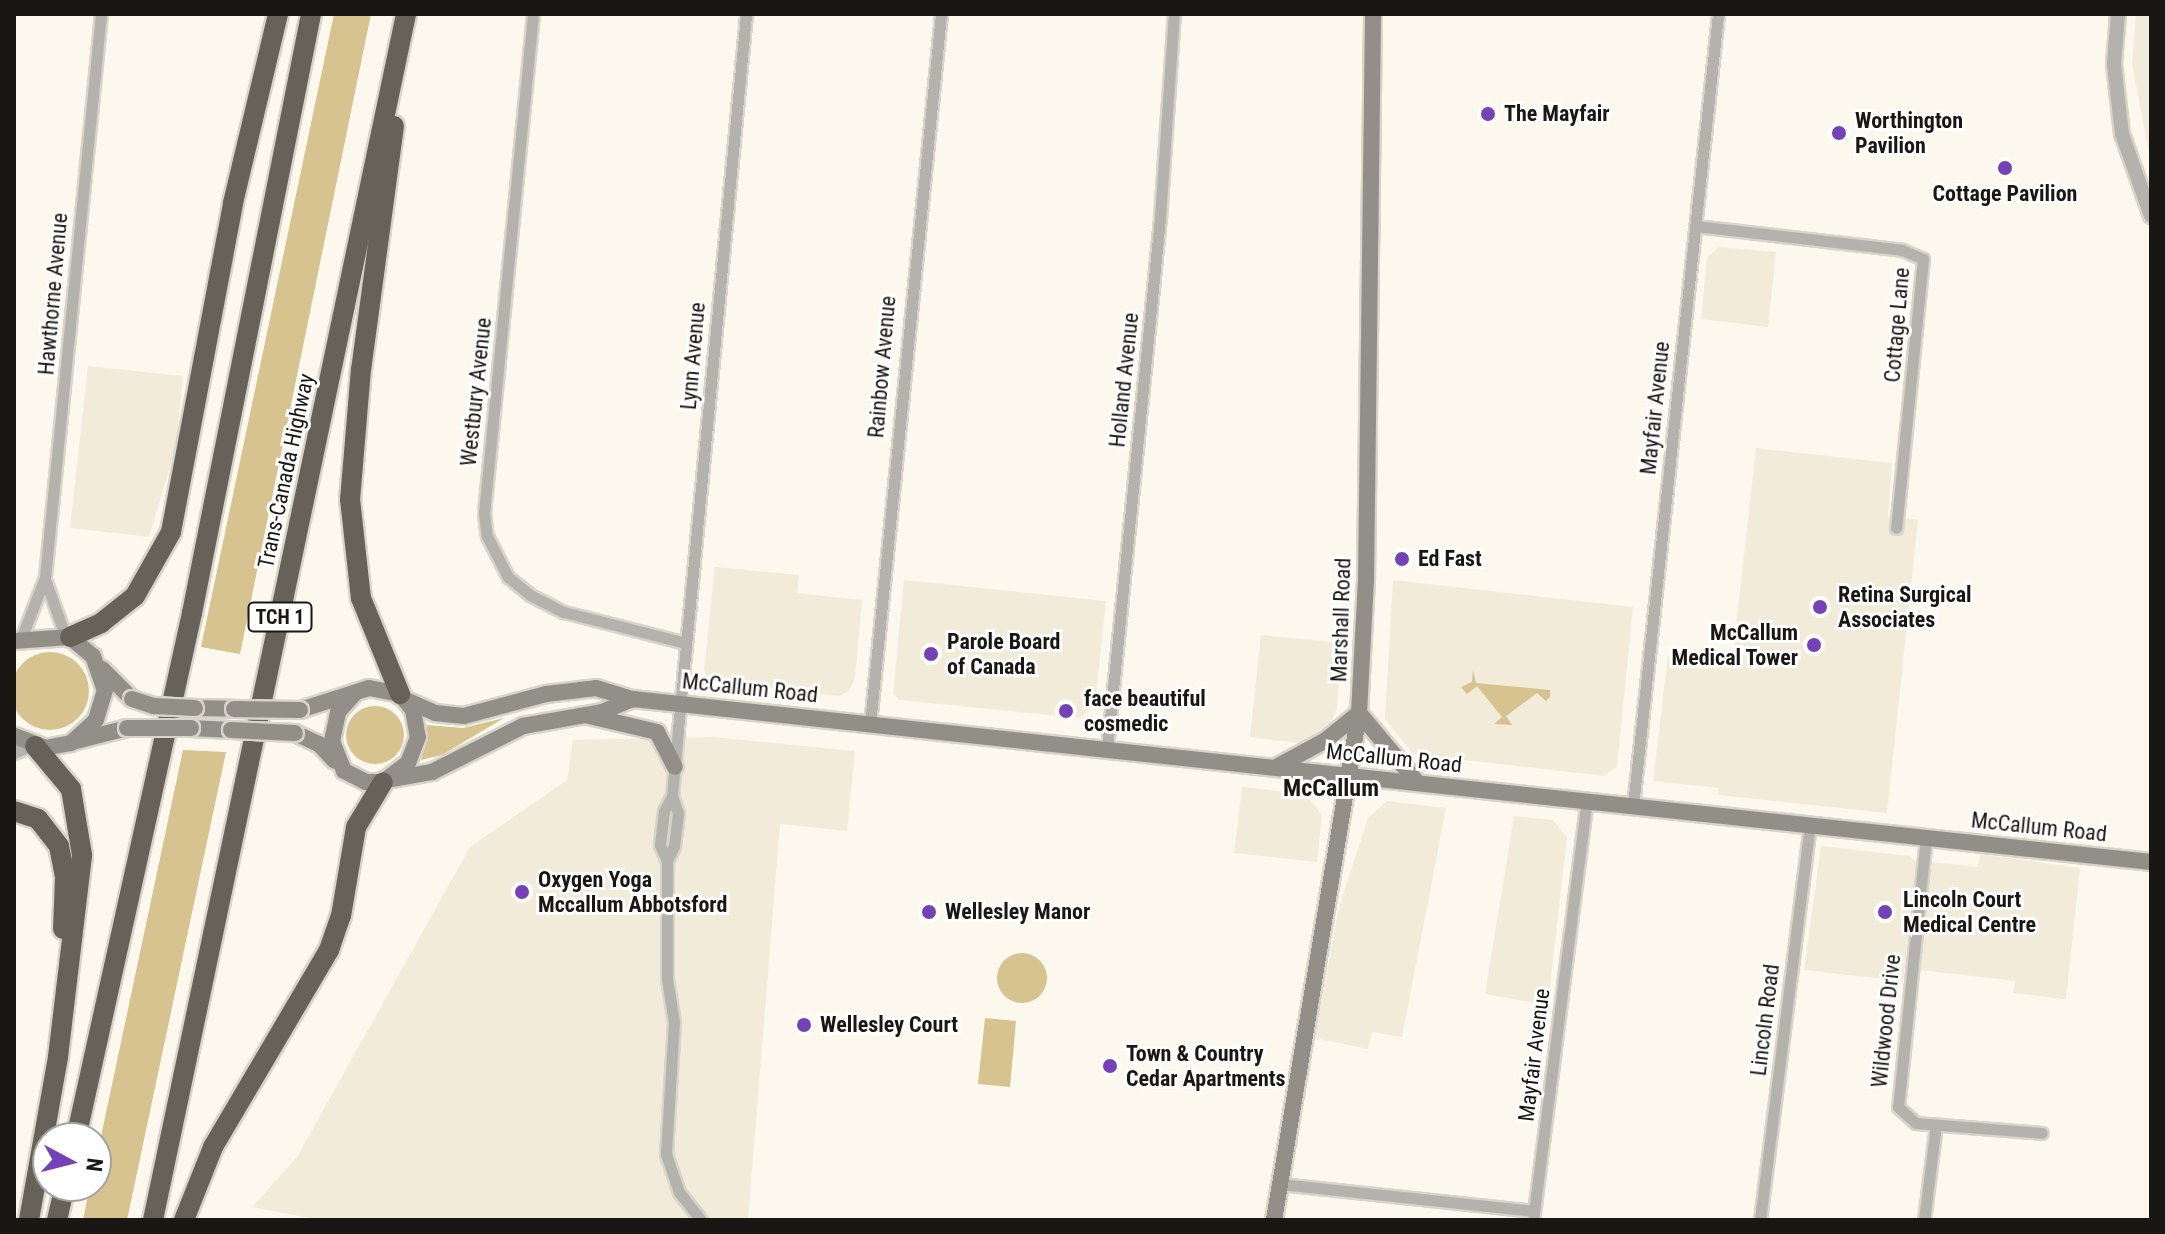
<!DOCTYPE html>
<style>
body{margin:0}
#map{position:relative;width:2165px;height:1234px;overflow:hidden;background:#fcf8ed;font-family:"Roboto Condensed",sans-serif}
div>[style]{position:absolute}
.built>*{inset:0;background:#f2ebd9}
.green>*{inset:0;background:#d6c390}
.round{border-radius:50%}
.roads{filter:drop-shadow(2px 0 #d8d4ca) drop-shadow(-2px 0 #d8d4ca) drop-shadow(0 2px #d8d4ca) drop-shadow(0 -2px #d8d4ca)}
.minor>*{height:11px;margin:-5.5px;padding:0 5.5px;transform-origin:5.5px;border-radius:5.5px;background:#b3b2ad}
.tertiary>*{height:14px;margin:-7px;padding:0 7px;transform-origin:7px;border-radius:7px;background:#b3b2ad}
.secondary>*{height:16px;margin:-8px;padding:0 8px;transform-origin:8px;border-radius:8px;background:#928f89}
.motorway>*{height:20px;margin:-10px;padding:0 10px;transform-origin:10px;border-radius:10px;background:#666259}
.bridges{filter:drop-shadow(2px 0 #d8d4ca) drop-shadow(-2px 0 #d8d4ca) drop-shadow(0 2px #d8d4ca) drop-shadow(0 -2px #d8d4ca)}
.secondary-bridge>*{height:16px;margin:-8px;padding:0 8px;transform-origin:8px;border-radius:8px;background:#928f89}
.dots>*{width:22px;height:22px;translate:-50% -50%;box-sizing:border-box;border:4px solid #fff;border-radius:50%}
span{translate:-50% -50%;white-space:nowrap;text-align:center;line-height:1.15;-webkit-text-stroke:6px #fff;paint-order:stroke}
.shield-label span{padding:2px 6px;background:#fff;border:2px solid;border-radius:6px;-webkit-text-stroke-width:0}
.shield-label{font-size:20px;color:#191713;font-weight:700}
.poi-label{font-size:22px;color:#191713;font-weight:700}
.left{translate:0 -50%;text-align:left}
.right{translate:-100% -50%;text-align:right}
.street-label{font-size:22px;color:#191713}
.neighbourhood-label{font-size:24px;color:#191713;font-weight:700}
.frame{position:absolute;inset:0;border:16px solid #191713;pointer-events:none}
.north{position:absolute;left:32px;top:1122px;width:80px;height:80px;box-sizing:border-box;background:#fff;border:2px solid #a3a2a1;border-radius:50%;rotate:97deg;font-size:22px;font-weight:700;line-height:32px;text-align:center;color:#191713}
.north::after{content:'';display:block;margin:auto;width:28px;height:36px;background:#7541b8;clip-path:polygon(50% 0,100% 100%,50% 72%,0 100%)}
</style>
<div id="map">
<div class="built">
<div style="clip-path:polygon(2136px 14px,2151px 14px,2151px 164px,2132px 64px)"></div>
<div style="clip-path:polygon(1719px 247px,1776px 252px,1768px 327px,1701px 319px,1707px 257px)"></div>
<div style="clip-path:polygon(88px 366px,183px 376px,176px 447px,149px 537px,70px 528px)"></div>
<div style="clip-path:polygon(1756px 448px,1892px 463px,1888px 516px,1918px 520px,1887px 813px,1718px 795px,1718px 788px,1653px 781px,1668px 656px,1732px 663px)"></div>
<div style="clip-path:polygon(715px 567px,799px 575px,797px 593px,862px 600px,855px 678px,849px 691px,839px 696px,709px 681px,704px 670px)"></div>
<div style="clip-path:polygon(904px 580px,1106px 601px,1095px 704px,1080px 718px,899px 700px,893px 694px)"></div>
<div style="clip-path:polygon(1393px 580px,1633px 607px,1617px 767px,1604px 776px,1413px 754px,1385px 719px)"></div>
<div style="clip-path:polygon(1261px 635px,1342px 643px,1337px 708px,1332px 720px,1311px 739px,1299px 743px,1250px 737px)"></div>
<div style="clip-path:polygon(714px 737px,855px 751px,847px 831px,780px 824px,748px 1220px,320px 1220px,252px 1207px,297px 1157px,470px 847px,567px 780px,573px 740px)"></div>
<div style="clip-path:polygon(1242px 787px,1306px 794px,1322px 815px,1317px 862px,1234px 853px)"></div>
<div style="clip-path:polygon(1387px 801px,1446px 808px,1402px 1037px,1372px 1032px,1368px 1049px,1314px 1038px,1339px 907px,1368px 818px)"></div>
<div style="clip-path:polygon(1514px 816px,1553px 820px,1567px 837px,1548px 1005px,1485px 994px)"></div>
<div style="clip-path:polygon(1821px 846px,1910px 856px,1917px 862px,1903px 981px,1804px 970px)"></div>
<div style="clip-path:polygon(1980px 854px,2080px 868px,2066px 999px,2013px 993px,2015px 981px,1920px 970px,1932px 862px,1978px 867px)"></div>
</div>
<div class="green">
<div style="clip-path:polygon(334px 14px,371px 14px,240px 654px,201px 647px)"></div>
<div class="round" style="left:11px;top:652px;width:78px;height:78px"></div>
<div style="clip-path:polygon(1473px 670px,1476px 683px,1550px 690px,1550px 697px,1546px 701px,1537px 693px,1506px 716px,1512px 725px,1494px 724px,1502px 717px,1477px 686px,1467px 694px,1461px 687px,1472px 682px)"></div>
<div class="round" style="left:346px;top:706px;width:58px;height:58px"></div>
<div style="clip-path:polygon(504px 718px,442px 755px,421px 760px,427px 725px,463px 728px)"></div>
<div style="clip-path:polygon(183px 750px,226px 752px,127px 1220px,83px 1220px,90px 1186px,96px 1186px,96px 1160px)"></div>
<div class="round" style="left:997px;top:953px;width:50px;height:50px"></div>
<div style="clip-path:polygon(985px 1018px,1016px 1021px,1010px 1087px,978px 1084px)"></div>
</div>
<div class="roads">
<div class="minor">
<div style="left:533px;top:14px;width:501px;rotate:95.61deg"></div>
<div style="left:484px;top:513px;width:23px;rotate:83deg"></div>
<div style="left:487px;top:536px;width:46px;rotate:62.9deg"></div>
<div style="left:508px;top:577px;width:28px;rotate:39deg"></div>
<div style="left:530px;top:595px;width:38px;rotate:27deg"></div>
<div style="left:564px;top:612px;width:126px;rotate:14.3deg"></div>
<div style="left:1696px;top:226px;width:207px;rotate:6.6deg"></div>
<div style="left:1902px;top:250px;width:23px;rotate:23deg"></div>
<div style="left:1923px;top:259px;width:270px;rotate:95.7deg"></div>
<div style="left:46px;top:582px;width:56px;rotate:70.3deg"></div>
<div style="left:21px;top:639px;width:66px;rotate:-68.8deg"></div>
<div style="left:45px;top:577px;width:566px;rotate:-84.32deg"></div>
<div style="left:870px;top:724px;width:714px;rotate:-84.29deg"></div>
<div style="left:1107px;top:749px;width:534px;rotate:-84.3deg"></div>
<div style="left:1160px;top:218px;width:204px;rotate:-86.1deg"></div>
<div style="left:672px;top:796px;width:17px;rotate:118deg"></div>
<div style="left:664px;top:811px;width:34px;rotate:97deg"></div>
<div style="left:660px;top:845px;width:17px;rotate:66deg"></div>
<div style="left:667px;top:861px;width:118px;rotate:90deg"></div>
<div style="left:667px;top:979px;width:44px;rotate:80.8deg"></div>
<div style="left:674px;top:1022px;width:132px;rotate:93.5deg"></div>
<div style="left:666px;top:1154px;width:40px;rotate:71.1deg"></div>
<div style="left:679px;top:1192px;width:36px;rotate:52deg"></div>
<div style="left:1633px;top:806px;width:797px;rotate:-83.87deg"></div>
<div style="left:1926px;top:837px;width:271px;rotate:95.9deg"></div>
<div style="left:1898px;top:1107px;width:24px;rotate:42deg"></div>
<div style="left:1916px;top:1123px;width:126px;rotate:4.5deg"></div>
<div style="left:667px;top:861px;width:17px;rotate:-65deg"></div>
<div style="left:674px;top:846px;width:33px;rotate:-83deg"></div>
<div style="left:678px;top:813px;width:18px;rotate:-109deg"></div>
<div style="left:672px;top:796px;width:66px;rotate:-84.8deg"></div>
<div style="left:678px;top:730px;width:719px;rotate:-84.57deg"></div>
<div style="left:1281px;top:1184px;width:254px;rotate:6.1deg"></div>
<div style="left:1533px;top:1220px;width:422px;rotate:-82.7deg"></div>
<div style="left:1760px;top:1220px;width:398px;rotate:-82.8deg"></div>
<div style="left:1924px;top:1220px;width:96px;rotate:-82.8deg"></div>
</div>
<div class="tertiary">
<div style="left:2118px;top:14px;width:50px;rotate:94.6deg"></div>
<div style="left:2114px;top:64px;width:70px;rotate:83.5deg"></div>
<div style="left:2122px;top:134px;width:87px;rotate:70.5deg"></div>
<div style="left:14px;top:752px;width:17px;rotate:-24deg"></div>
</div>
<div class="secondary">
<div style="left:14px;top:641px;width:56px;rotate:-4.1deg"></div>
<div style="left:70px;top:637px;width:30px;rotate:40deg"></div>
<div style="left:93px;top:656px;width:36px;rotate:71deg"></div>
<div style="left:105px;top:690px;width:31px;rotate:107deg"></div>
<div style="left:96px;top:720px;width:34px;rotate:137deg"></div>
<div style="left:71px;top:743px;width:25px;rotate:169deg"></div>
<div style="left:46px;top:748px;width:34px;rotate:-159deg"></div>
<div style="left:102px;top:669px;width:42px;rotate:45deg"></div>
<div style="left:406px;top:700px;width:32px;rotate:24deg"></div>
<div style="left:435px;top:713px;width:29px;rotate:6deg"></div>
<div style="left:464px;top:716px;width:85px;rotate:-15deg"></div>
<div style="left:546px;top:694px;width:50px;rotate:-6.8deg"></div>
<div style="left:596px;top:688px;width:39px;rotate:17deg"></div>
<div style="left:633px;top:699px;width:1527px;rotate:6.13deg"></div>
<div style="left:195px;top:708px;width:39px;rotate:1deg"></div>
<div style="left:300px;top:710px;width:72px;rotate:-17.7deg"></div>
<div style="left:369px;top:688px;width:32px;rotate:11deg"></div>
<div style="left:400px;top:694px;width:21px;rotate:51deg"></div>
<div style="left:413px;top:710px;width:27px;rotate:80deg"></div>
<div style="left:418px;top:737px;width:28px;rotate:111deg"></div>
<div style="left:408px;top:763px;width:31px;rotate:143deg"></div>
<div style="left:383px;top:782px;width:17px;rotate:180deg"></div>
<div style="left:366px;top:782px;width:25px;rotate:-153deg"></div>
<div style="left:344px;top:771px;width:32px;rotate:-112deg"></div>
<div style="left:332px;top:741px;width:30px;rotate:-78deg"></div>
<div style="left:338px;top:712px;width:25px;rotate:-48deg"></div>
<div style="left:1359px;top:713px;width:90px;rotate:50deg"></div>
<div style="left:589px;top:716px;width:70px;rotate:13.2deg"></div>
<div style="left:657px;top:732px;width:39px;rotate:63deg"></div>
<div style="left:191px;top:728px;width:40px;rotate:2.9deg"></div>
<div style="left:295px;top:733px;width:26px;rotate:25deg"></div>
<div style="left:319px;top:744px;width:23px;rotate:47deg"></div>
<div style="left:76px;top:741px;width:53px;rotate:-14.3deg"></div>
<div style="left:1278px;top:766px;width:55px;rotate:-28.4deg"></div>
<div style="left:1326px;top:740px;width:43px;rotate:-39.3deg"></div>
<div style="left:392px;top:779px;width:41px;rotate:-9.9deg"></div>
<div style="left:432px;top:772px;width:102px;rotate:-26.8deg"></div>
<div style="left:523px;top:726px;width:80px;rotate:-10deg"></div>
<div style="left:602px;top:712px;width:34px;rotate:-23deg"></div>
<div style="left:1274px;top:1220px;width:514px;rotate:-80.48deg"></div>
<div style="left:1359px;top:713px;width:132px;rotate:-87deg"></div>
<div style="left:1366px;top:581px;width:567px;rotate:-89.29deg"></div>
</div>
<div class="motorway">
<div style="left:394px;top:126px;width:245px;rotate:97.7deg"></div>
<div style="left:361px;top:369px;width:130px;rotate:94.8deg"></div>
<div style="left:350px;top:499px;width:100px;rotate:83.7deg"></div>
<div style="left:361px;top:598px;width:104px;rotate:67.9deg"></div>
<div style="left:70px;top:637px;width:34px;rotate:-24deg"></div>
<div style="left:101px;top:623px;width:43px;rotate:-38.5deg"></div>
<div style="left:135px;top:596px;width:73px;rotate:-60.6deg"></div>
<div style="left:171px;top:532px;width:335px;rotate:-79.3deg"></div>
<div style="left:233px;top:203px;width:194px;rotate:-76.6deg"></div>
<div style="left:14px;top:811px;width:25px;rotate:18deg"></div>
<div style="left:38px;top:819px;width:34px;rotate:52deg"></div>
<div style="left:59px;top:846px;width:33px;rotate:79deg"></div>
<div style="left:65px;top:878px;width:51px;rotate:92.2deg"></div>
<div style="left:76px;top:1138px;width:538px;rotate:-77.54deg"></div>
<div style="left:192px;top:613px;width:611px;rotate:-78.76deg"></div>
<div style="left:29px;top:1220px;width:166px;rotate:-79.9deg"></div>
<div style="left:58px;top:1057px;width:203px;rotate:-83.2deg"></div>
<div style="left:82px;top:855px;width:67px;rotate:-99.5deg"></div>
<div style="left:71px;top:789px;width:56px;rotate:-129.9deg"></div>
<div style="left:57px;top:1220px;width:35px;rotate:-77deg"></div>
<div style="left:153px;top:1220px;width:1232px;rotate:-78.15deg"></div>
<div style="left:184px;top:1220px;width:79px;rotate:-68.3deg"></div>
<div style="left:213px;top:1147px;width:229px;rotate:-59.5deg"></div>
<div style="left:329px;top:950px;width:36px;rotate:-71deg"></div>
<div style="left:341px;top:916px;width:90px;rotate:-80.4deg"></div>
<div style="left:356px;top:827px;width:52px;rotate:-59deg"></div>
</div>
</div>
<div class="bridges">
<div class="secondary-bridge">
<div style="left:132px;top:699px;width:23px;rotate:18deg"></div>
<div style="left:154px;top:706px;width:41px;rotate:2.8deg"></div>
<div style="left:234px;top:709px;width:66px;rotate:0.9deg"></div>
<div style="left:127px;top:728px;width:64px"></div>
<div style="left:231px;top:730px;width:64px;rotate:2.7deg"></div>
</div>
</div>
<div class="dots">
<div style="left:1488px;top:114px;background:#7541b8"></div>
<div style="left:1839px;top:133px;background:#7541b8"></div>
<div style="left:2005px;top:168px;background:#7541b8"></div>
<div style="left:1402px;top:559px;background:#7541b8"></div>
<div style="left:1820px;top:607px;background:#7541b8"></div>
<div style="left:1814px;top:645px;background:#7541b8"></div>
<div style="left:931px;top:654px;background:#7541b8"></div>
<div style="left:1066px;top:711px;background:#7541b8"></div>
<div style="left:522px;top:892px;background:#7541b8"></div>
<div style="left:929px;top:912px;background:#7541b8"></div>
<div style="left:1885px;top:912px;background:#7541b8"></div>
<div style="left:804px;top:1025px;background:#7541b8"></div>
<div style="left:1110px;top:1066px;background:#7541b8"></div>
</div>
<div class="shield-label">
<span style="left:280px;top:617px">TCH 1</span>
</div>
<div class="poi-label">
<span class="left" style="left:1504px;top:114px">The Mayfair</span>
<span class="left" style="left:1855px;top:133px">Worthington<br>Pavilion</span>
<span style="left:2005px;top:194px">Cottage Pavilion</span>
<span class="left" style="left:1418px;top:559px">Ed Fast</span>
<span class="left" style="left:1838px;top:607px">Retina Surgical<br>Associates</span>
<span class="right" style="left:1798px;top:645px">McCallum<br>Medical Tower</span>
<span class="left" style="left:947px;top:654px">Parole Board<br>of Canada</span>
<span class="left" style="left:1084px;top:711px">face beautiful<br>cosmedic</span>
<span class="left" style="left:538px;top:892px">Oxygen Yoga<br>Mccallum Abbotsford</span>
<span class="left" style="left:1903px;top:912px">Lincoln Court<br>Medical Centre</span>
<span class="left" style="left:945px;top:912px">Wellesley Manor</span>
<span class="left" style="left:820px;top:1025px">Wellesley Court</span>
<span class="left" style="left:1126px;top:1066px">Town &amp; Country<br>Cedar Apartments</span>
</div>
<div class="street-label">
<span style="left:53px;top:294px;rotate:-85deg">Hawthorne Avenue</span>
<span style="left:1897px;top:325px;rotate:-85deg">Cottage Lane</span>
<span style="left:693px;top:356px;rotate:-85deg">Lynn Avenue</span>
<span style="left:882px;top:367px;rotate:-85deg">Rainbow Avenue</span>
<span style="left:1124px;top:380px;rotate:-84deg">Holland Avenue</span>
<span style="left:476px;top:392px;rotate:-84deg">Westbury Avenue</span>
<span style="left:1655px;top:408px;rotate:-84deg">Mayfair Avenue</span>
<span style="left:286px;top:471px;rotate:-78deg">Trans-Canada Highway</span>
<span style="left:1341px;top:620px;rotate:-88deg">Marshall Road</span>
<span style="left:750px;top:688px;rotate:6deg">McCallum Road</span>
<span style="left:1394px;top:758px;rotate:6deg">McCallum Road</span>
<span style="left:2039px;top:827px;rotate:6deg">McCallum Road</span>
<span style="left:1765px;top:1020px;rotate:-83deg">Lincoln Road</span>
<span style="left:1886px;top:1021px;rotate:-84deg">Wildwood Drive</span>
<span style="left:1534px;top:1055px;rotate:-83deg">Mayfair Avenue</span>
</div>
<div class="neighbourhood-label">
<span style="left:1331px;top:789px">McCallum</span>
</div>
<div class="frame"></div>
<div class="north">N</div>
</div>
